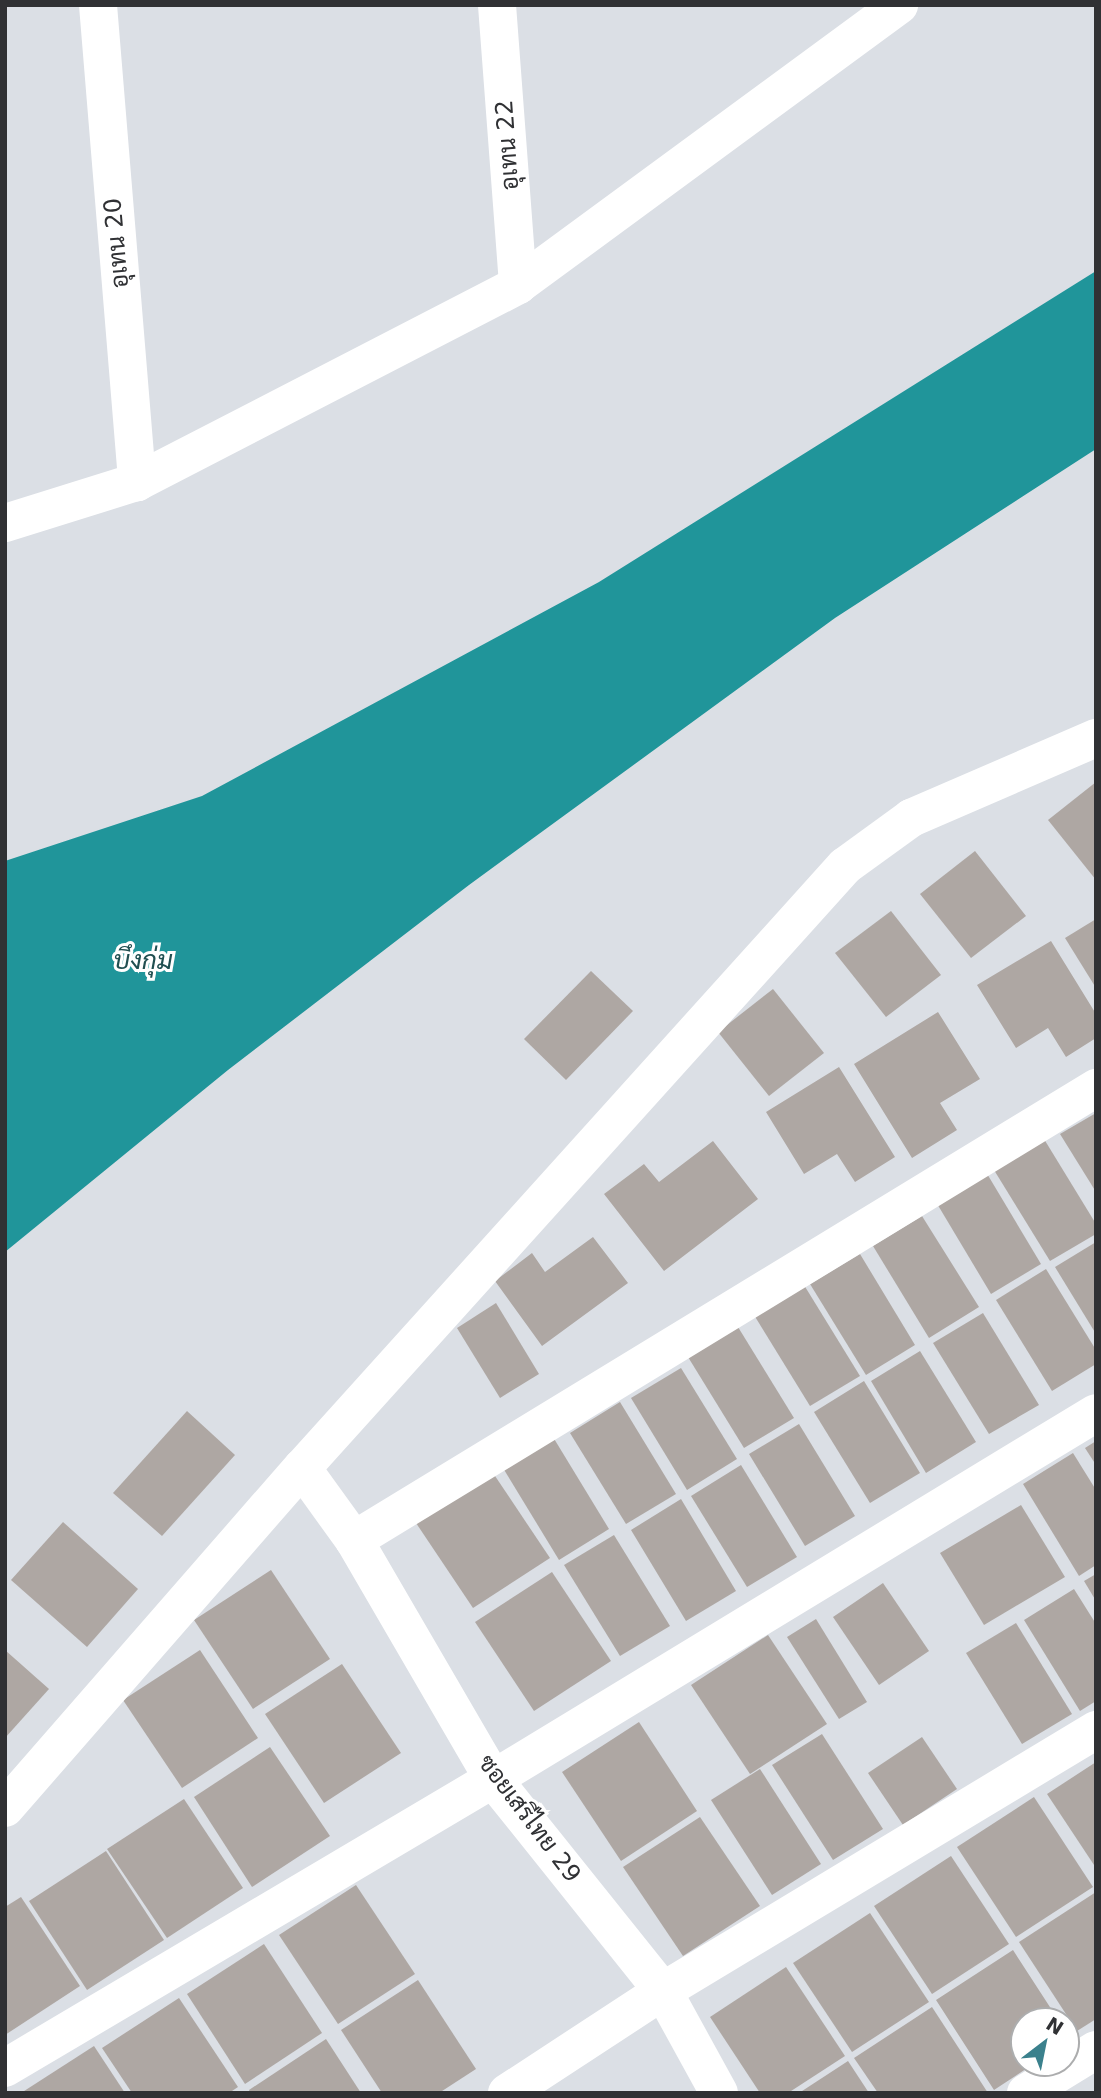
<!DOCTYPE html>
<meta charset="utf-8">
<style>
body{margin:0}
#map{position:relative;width:1101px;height:2098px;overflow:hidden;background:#dbdfe5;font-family:"DejaVu Sans",Sarabun,sans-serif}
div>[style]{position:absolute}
.water>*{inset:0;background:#20959a}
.building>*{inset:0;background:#aea7a3}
.minor>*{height:38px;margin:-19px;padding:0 19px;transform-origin:19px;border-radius:19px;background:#fff}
span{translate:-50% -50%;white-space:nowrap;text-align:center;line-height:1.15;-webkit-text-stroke:6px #fff;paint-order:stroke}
.street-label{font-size:24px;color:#303134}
.water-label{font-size:26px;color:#204f51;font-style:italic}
.frame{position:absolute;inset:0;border:7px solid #303134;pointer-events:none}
.north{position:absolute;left:1010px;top:2007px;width:70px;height:70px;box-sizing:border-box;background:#fff;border:2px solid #acadae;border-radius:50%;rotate:32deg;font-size:19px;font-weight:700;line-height:28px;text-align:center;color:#303134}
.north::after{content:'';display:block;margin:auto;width:24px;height:32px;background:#3b818d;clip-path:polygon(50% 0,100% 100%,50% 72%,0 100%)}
</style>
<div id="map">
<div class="water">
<div style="clip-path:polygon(1096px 271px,1096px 449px,835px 618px,469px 885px,228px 1070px,5px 1252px,5px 861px,202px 796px,599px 582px)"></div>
</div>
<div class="building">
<div style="clip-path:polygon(1096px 782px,1096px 880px,1048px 820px)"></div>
<div style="clip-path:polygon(975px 851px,1026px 916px,971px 958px,920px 894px)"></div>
<div style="clip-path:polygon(891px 911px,941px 975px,886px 1017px,835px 953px)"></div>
<div style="clip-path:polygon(1096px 919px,1096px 988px,1065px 938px)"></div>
<div style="clip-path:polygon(1051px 941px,1096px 1014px,1096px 1038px,1066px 1057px,1048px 1028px,1016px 1048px,977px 985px)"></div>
<div style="clip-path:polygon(591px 971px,633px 1011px,566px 1080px,524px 1039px)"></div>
<div style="clip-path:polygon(773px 989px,824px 1053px,769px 1096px,718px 1032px)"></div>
<div style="clip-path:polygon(938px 1012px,980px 1079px,940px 1103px,957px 1130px,912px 1158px,854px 1064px)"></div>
<div style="clip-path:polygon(839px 1067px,895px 1157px,855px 1182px,837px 1154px,804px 1174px,766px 1112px)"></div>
<div style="clip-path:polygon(1096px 1113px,1096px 1192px,1060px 1134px)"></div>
<div style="clip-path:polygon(1044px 1139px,1096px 1224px,1096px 1234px,1050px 1261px,994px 1170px)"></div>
<div style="clip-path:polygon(713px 1141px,758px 1199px,664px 1271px,604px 1194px,644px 1164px,659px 1182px)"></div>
<div style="clip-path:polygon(986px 1172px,1041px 1264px,991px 1294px,936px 1202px)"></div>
<div style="clip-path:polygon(922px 1216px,979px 1307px,929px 1338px,873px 1246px)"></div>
<div style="clip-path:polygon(593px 1237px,628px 1283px,542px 1346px,495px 1281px,532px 1253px,545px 1272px)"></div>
<div style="clip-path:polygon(1096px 1242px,1096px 1334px,1055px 1267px)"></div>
<div style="clip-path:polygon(860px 1254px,915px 1345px,866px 1375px,810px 1284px)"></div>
<div style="clip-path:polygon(1046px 1269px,1096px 1350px,1096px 1364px,1052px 1391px,996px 1300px)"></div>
<div style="clip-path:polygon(804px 1285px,860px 1376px,810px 1406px,754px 1315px)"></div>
<div style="clip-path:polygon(496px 1303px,539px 1374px,500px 1398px,457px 1328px)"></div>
<div style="clip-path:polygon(983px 1313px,1039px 1405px,989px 1434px,933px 1343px)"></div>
<div style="clip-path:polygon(738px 1327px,794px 1418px,744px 1448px,688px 1357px)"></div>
<div style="clip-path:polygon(920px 1351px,976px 1442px,926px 1473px,871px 1381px)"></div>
<div style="clip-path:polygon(681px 1368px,737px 1459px,687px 1490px,631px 1398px)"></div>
<div style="clip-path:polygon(864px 1381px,920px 1473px,870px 1503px,814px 1412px)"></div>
<div style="clip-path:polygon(620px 1402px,676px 1494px,626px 1524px,570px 1433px)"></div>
<div style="clip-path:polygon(187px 1411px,235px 1455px,162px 1536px,113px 1493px)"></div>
<div style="clip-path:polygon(799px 1424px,855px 1516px,805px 1546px,749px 1454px)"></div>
<div style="clip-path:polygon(553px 1437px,609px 1529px,559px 1560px,503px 1468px)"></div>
<div style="clip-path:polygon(1096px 1441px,1096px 1465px,1085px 1448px)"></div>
<div style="clip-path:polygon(1073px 1453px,1096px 1490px,1096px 1565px,1079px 1576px,1023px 1484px)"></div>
<div style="clip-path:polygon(741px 1465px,797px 1557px,747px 1587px,691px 1496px)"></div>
<div style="clip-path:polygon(491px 1470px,550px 1558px,473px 1608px,414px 1520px)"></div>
<div style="clip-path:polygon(681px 1499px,736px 1591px,686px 1621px,631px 1530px)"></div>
<div style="clip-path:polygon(1021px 1505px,1065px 1577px,984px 1625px,940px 1553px)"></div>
<div style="clip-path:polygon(63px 1522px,138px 1589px,87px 1647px,11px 1580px)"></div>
<div style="clip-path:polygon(614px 1535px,670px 1626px,620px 1656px,564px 1565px)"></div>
<div style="clip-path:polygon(271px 1570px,330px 1659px,253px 1709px,194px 1620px)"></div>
<div style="clip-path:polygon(552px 1572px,611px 1661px,534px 1711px,475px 1622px)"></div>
<div style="clip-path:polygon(1096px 1574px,1096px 1601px,1084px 1581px)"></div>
<div style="clip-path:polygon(883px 1583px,929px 1651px,879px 1685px,833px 1617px)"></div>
<div style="clip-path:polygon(1074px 1589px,1096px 1624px,1096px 1701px,1080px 1711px,1024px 1620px)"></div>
<div style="clip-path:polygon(816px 1619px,867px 1702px,839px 1719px,787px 1637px)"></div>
<div style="clip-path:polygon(1016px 1623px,1072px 1714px,1022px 1744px,966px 1653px)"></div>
<div style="clip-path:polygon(768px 1635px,827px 1724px,750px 1774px,691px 1685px)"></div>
<div style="clip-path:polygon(5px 1650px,49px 1689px,5px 1738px)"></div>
<div style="clip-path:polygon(200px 1650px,258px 1738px,182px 1788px,123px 1700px)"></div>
<div style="clip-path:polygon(342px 1664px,401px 1753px,324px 1803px,265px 1714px)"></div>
<div style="clip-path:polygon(639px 1722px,697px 1811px,621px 1861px,562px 1772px)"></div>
<div style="clip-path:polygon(822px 1734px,883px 1829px,833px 1860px,772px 1765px)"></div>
<div style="clip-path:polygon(922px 1737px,957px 1789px,903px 1825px,868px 1773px)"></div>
<div style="clip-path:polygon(270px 1747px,330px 1836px,252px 1887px,194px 1797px)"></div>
<div style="clip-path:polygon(1096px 1762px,1096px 1868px,1047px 1794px)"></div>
<div style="clip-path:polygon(760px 1769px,821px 1864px,772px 1895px,711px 1800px)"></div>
<div style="clip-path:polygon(1034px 1797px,1093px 1887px,1016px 1937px,957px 1847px)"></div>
<div style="clip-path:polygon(184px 1799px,243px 1888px,167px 1938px,107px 1849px)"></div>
<div style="clip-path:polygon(700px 1817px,760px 1906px,683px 1956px,623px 1867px)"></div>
<div style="clip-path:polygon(106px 1851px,164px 1940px,87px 1990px,29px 1901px)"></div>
<div style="clip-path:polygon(951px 1856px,1009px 1944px,932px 1994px,874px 1906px)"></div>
<div style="clip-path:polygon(356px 1885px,415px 1974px,338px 2024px,279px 1935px)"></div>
<div style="clip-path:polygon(1096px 1892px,1096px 2019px,1077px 2031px,1019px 1942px)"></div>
<div style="clip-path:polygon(21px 1897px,80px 1986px,5px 2035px,5px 1907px)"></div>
<div style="clip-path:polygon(870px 1913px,929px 2002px,852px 2052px,793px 1963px)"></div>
<div style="clip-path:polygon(264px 1944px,322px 2033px,245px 2084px,187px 1994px)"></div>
<div style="clip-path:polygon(1013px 1950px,1059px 2021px,1024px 2021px,1024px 2063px,1035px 2063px,994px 2090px,936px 2000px)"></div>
<div style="clip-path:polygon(786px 1967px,845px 2056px,788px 2093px,760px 2093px,710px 2017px)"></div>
<div style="clip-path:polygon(418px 1980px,476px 2069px,439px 2093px,382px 2093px,341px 2030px)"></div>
<div style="clip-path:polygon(179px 1998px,238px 2087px,229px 2093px,132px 2093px,102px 2048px)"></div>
<div style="clip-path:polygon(932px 2007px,988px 2093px,878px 2093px,854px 2058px)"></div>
<div style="clip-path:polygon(326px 2039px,361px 2093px,250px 2093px,249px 2090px)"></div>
<div style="clip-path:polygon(94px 2046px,125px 2093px,21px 2093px)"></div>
<div style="clip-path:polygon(848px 2061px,869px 2093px,799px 2093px)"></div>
</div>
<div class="minor">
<div style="left:98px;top:5px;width:479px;rotate:85.3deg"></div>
<div style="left:497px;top:5px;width:281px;rotate:85.7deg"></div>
<div style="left:5px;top:523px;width:138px;rotate:-17.3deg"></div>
<div style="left:137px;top:482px;width:429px;rotate:-27.3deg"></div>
<div style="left:518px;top:285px;width:473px;rotate:-36.3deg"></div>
<div style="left:302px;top:1468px;width:89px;rotate:54.2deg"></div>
<div style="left:354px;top:1540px;width:276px;rotate:59.8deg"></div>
<div style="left:493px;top:1779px;width:272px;rotate:51.3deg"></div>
<div style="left:663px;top:1991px;width:116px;rotate:61.2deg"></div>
<div style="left:354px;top:1540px;width:869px;rotate:-31.35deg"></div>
<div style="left:5px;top:1808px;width:451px;rotate:-48.9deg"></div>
<div style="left:302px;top:1468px;width:811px;rotate:-47.95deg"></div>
<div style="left:845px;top:866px;width:82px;rotate:-36deg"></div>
<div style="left:911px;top:818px;width:202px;rotate:-23.4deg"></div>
<div style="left:5px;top:2068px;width:567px;rotate:-30.63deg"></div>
<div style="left:493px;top:1779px;width:705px;rotate:-31.26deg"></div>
<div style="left:507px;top:2093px;width:186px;rotate:-33.2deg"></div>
<div style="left:663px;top:1991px;width:506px;rotate:-31.08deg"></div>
<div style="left:1026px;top:2093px;width:82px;rotate:-31.6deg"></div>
</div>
<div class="street-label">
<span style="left:508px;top:145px;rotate:-94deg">อุเทน 22</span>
<span style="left:117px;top:243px;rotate:-95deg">อุเทน 20</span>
<span style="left:529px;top:1819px;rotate:53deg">ซอยเสรีไทย 29</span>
</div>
<div class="water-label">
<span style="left:143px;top:961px">บึงกุ่ม</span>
</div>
<div class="frame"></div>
<div class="north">N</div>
</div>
